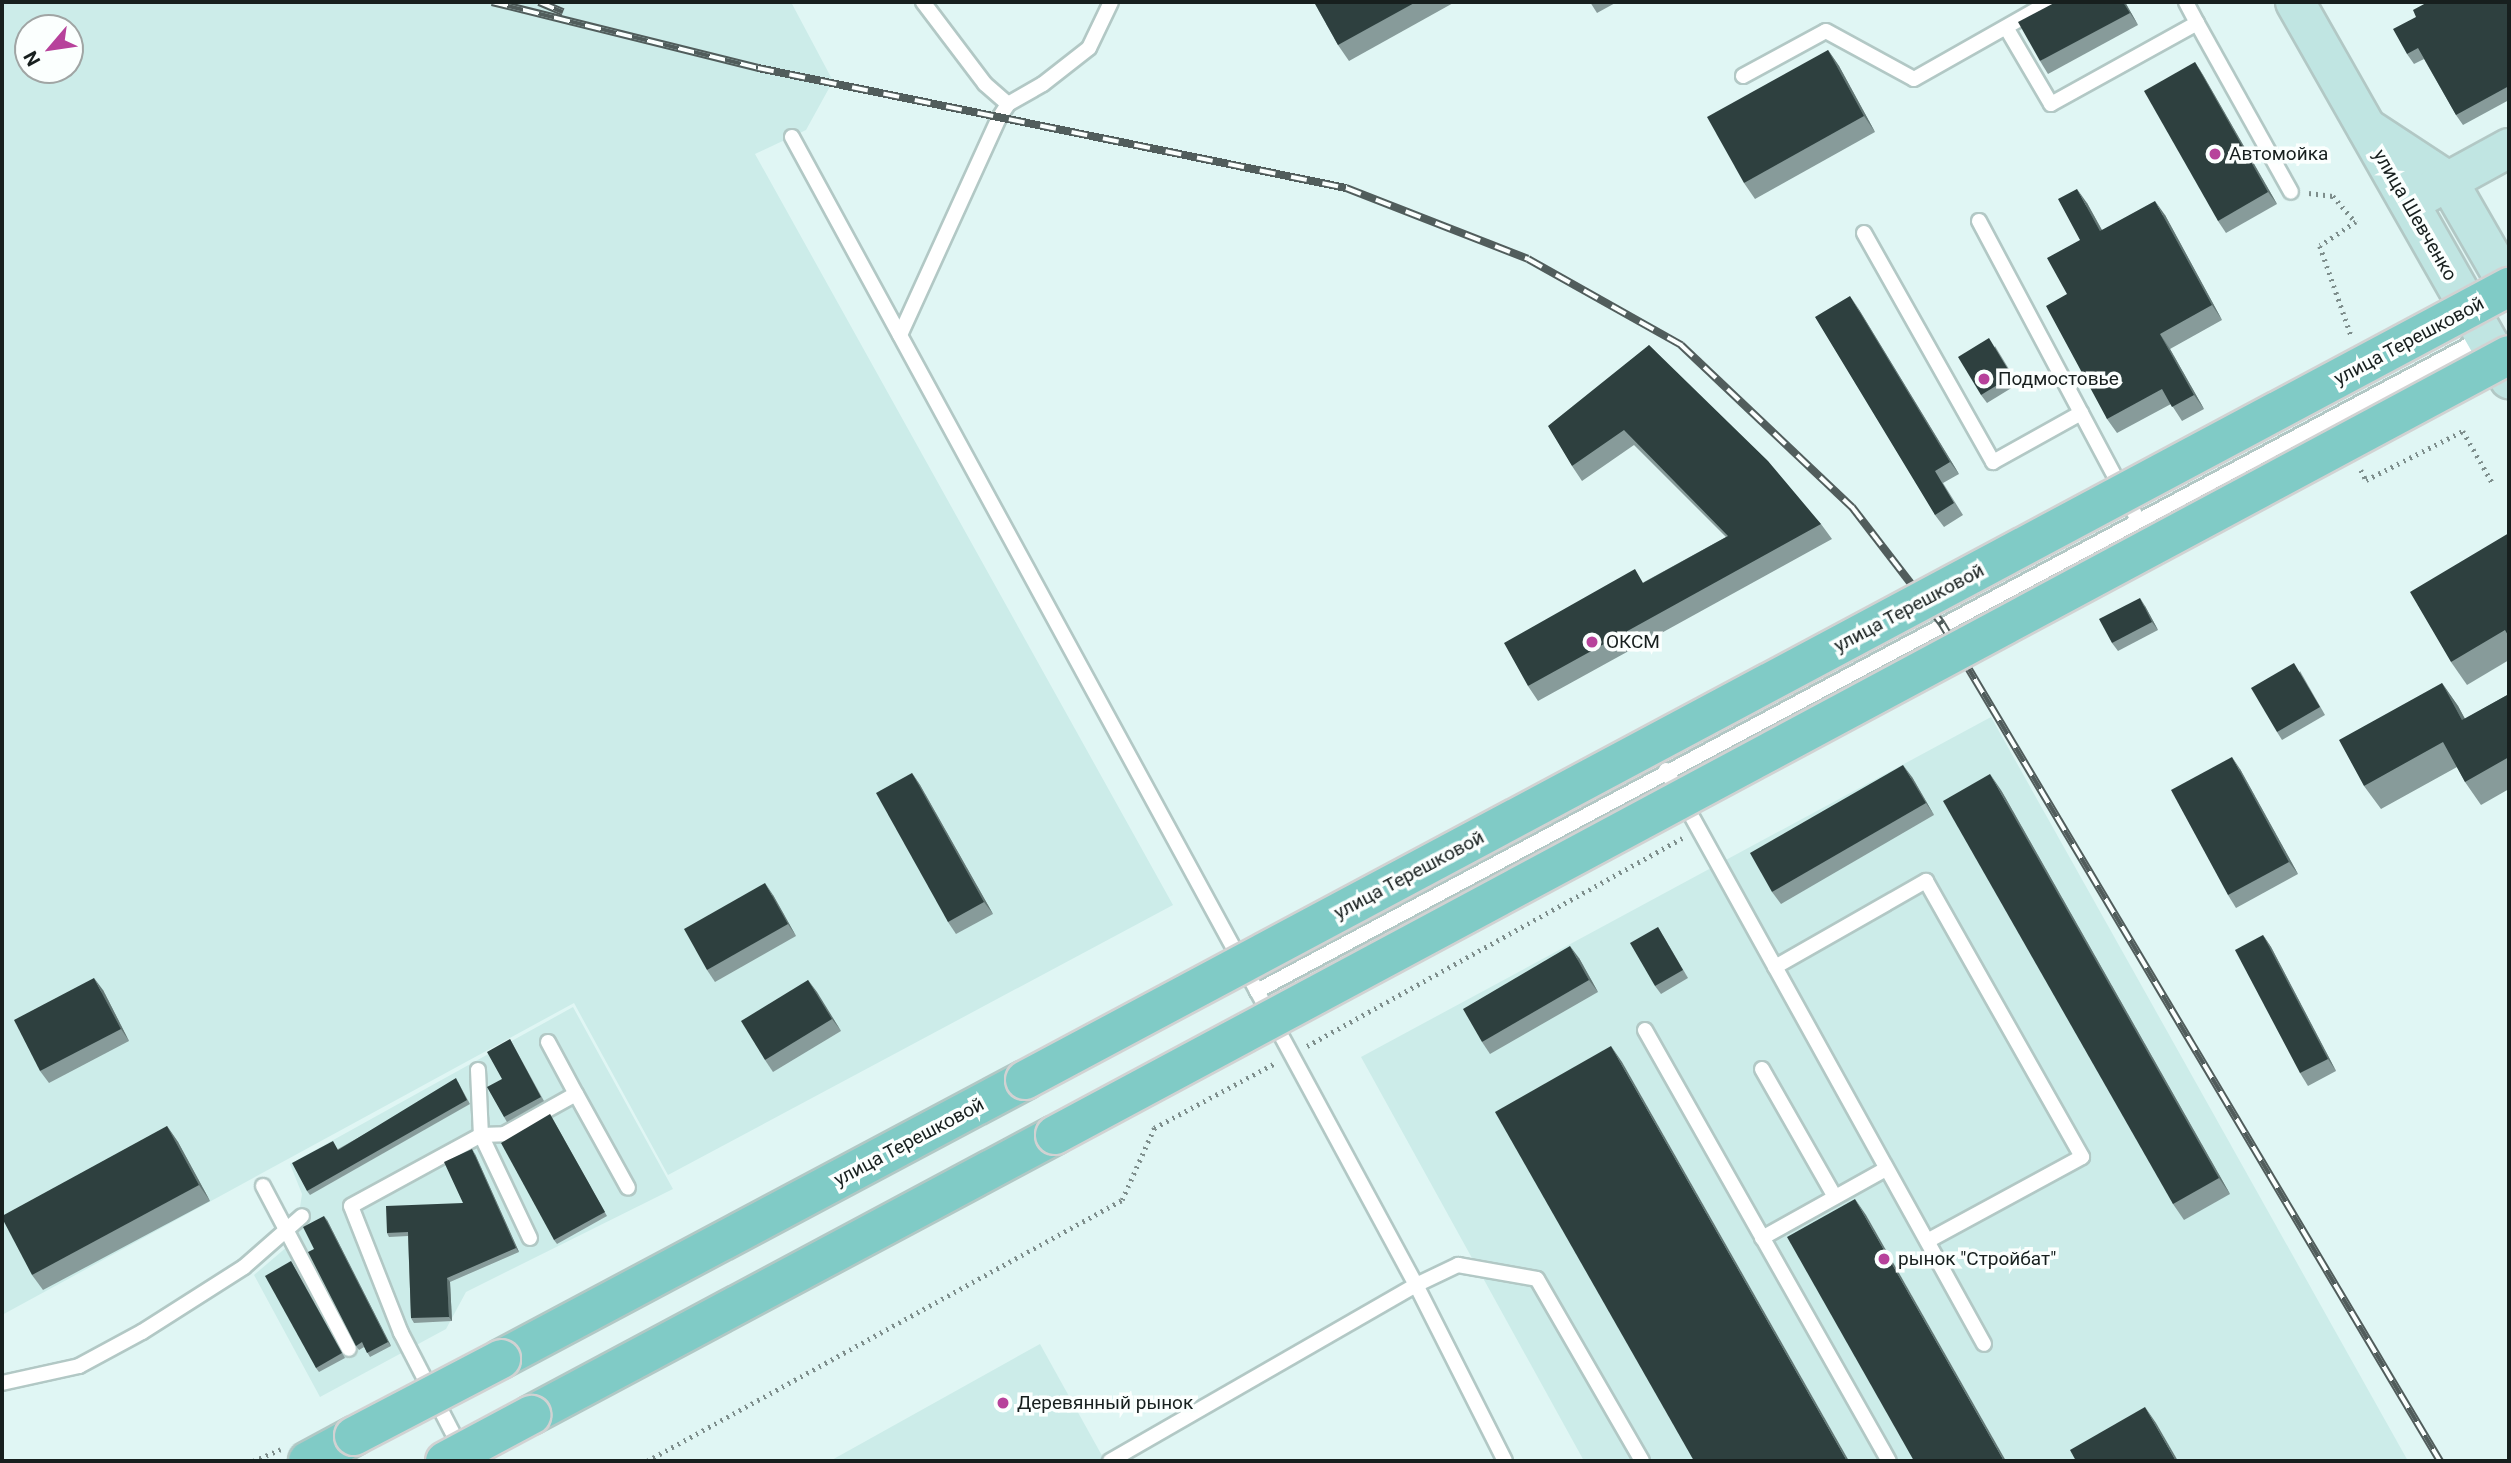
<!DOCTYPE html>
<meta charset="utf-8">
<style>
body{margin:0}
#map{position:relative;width:2511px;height:1463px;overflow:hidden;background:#e0f6f4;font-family:Roboto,sans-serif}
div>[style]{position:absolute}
.built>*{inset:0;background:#ccece9}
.path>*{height:4.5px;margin-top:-2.25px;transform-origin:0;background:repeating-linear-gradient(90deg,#7e8e8c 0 2px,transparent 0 7px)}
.roads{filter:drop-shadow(2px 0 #b2c8c5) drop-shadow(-2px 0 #b2c8c5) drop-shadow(0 2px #b2c8c5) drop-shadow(0 -2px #b2c8c5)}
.service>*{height:14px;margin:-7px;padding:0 7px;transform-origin:7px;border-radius:7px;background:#fff}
.secondary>*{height:38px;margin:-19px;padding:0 19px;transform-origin:19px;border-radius:19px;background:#c0e5e2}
.primary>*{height:38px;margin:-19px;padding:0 19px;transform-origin:19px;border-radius:19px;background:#80cbc6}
.rail>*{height:8px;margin-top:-4px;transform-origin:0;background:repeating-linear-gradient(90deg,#fbfffe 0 16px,#515d5c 0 32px);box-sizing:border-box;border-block:2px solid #515d5c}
.bridges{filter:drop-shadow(2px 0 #d1d2d2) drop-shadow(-2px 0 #d1d2d2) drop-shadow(0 2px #d1d2d2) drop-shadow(0 -2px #d1d2d2)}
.primary-bridge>*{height:38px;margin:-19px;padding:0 19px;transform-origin:19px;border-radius:19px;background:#80cbc6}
.wall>*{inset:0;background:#879b9a}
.shaded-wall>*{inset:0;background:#637775}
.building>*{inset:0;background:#2e403f}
.dots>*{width:19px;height:19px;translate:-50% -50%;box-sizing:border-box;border:4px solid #fbfffe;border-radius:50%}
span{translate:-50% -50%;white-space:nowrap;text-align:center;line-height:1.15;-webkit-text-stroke:7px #fbfffe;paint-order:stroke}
.poi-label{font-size:19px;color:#171f1e}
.left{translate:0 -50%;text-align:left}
.street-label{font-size:19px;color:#171f1e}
.frame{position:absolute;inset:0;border:4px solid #171f1e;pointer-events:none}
.north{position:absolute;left:14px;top:14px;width:70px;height:70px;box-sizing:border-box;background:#fbfffe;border:2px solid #a0a5a4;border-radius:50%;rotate:241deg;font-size:19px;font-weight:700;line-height:28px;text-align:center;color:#171f1e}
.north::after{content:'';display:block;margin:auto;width:24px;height:32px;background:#b7429b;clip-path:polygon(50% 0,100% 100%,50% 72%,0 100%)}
</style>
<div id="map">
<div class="built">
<div style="clip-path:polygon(evenodd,2px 2px,791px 2px,833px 81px,806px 130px,755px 154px,1173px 905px,668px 1175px,574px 1003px,2px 1315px,2px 2px,28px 28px,70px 28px,70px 70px,28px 70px,28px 28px)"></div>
<div style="clip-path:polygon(1991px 717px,2408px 1461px,1584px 1461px,1361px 1057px)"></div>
<div style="clip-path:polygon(573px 1007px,673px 1189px,466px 1292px,446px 1329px,320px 1397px,254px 1275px,295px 1240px,302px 1194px,290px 1164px)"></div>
<div style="clip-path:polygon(1040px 1344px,1105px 1461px,830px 1461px)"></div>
</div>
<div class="path">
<div style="left:2309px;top:193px;width:24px;rotate:7deg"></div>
<div style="left:2333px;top:196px;width:35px;rotate:49deg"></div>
<div style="left:2356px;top:222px;width:43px;rotate:146.3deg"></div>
<div style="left:2320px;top:246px;width:97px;rotate:70.8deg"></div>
<div style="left:2361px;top:470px;width:11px;rotate:63deg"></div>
<div style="left:2366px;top:480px;width:109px;rotate:-26.8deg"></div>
<div style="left:2463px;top:431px;width:59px;rotate:60.4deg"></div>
<div style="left:1307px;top:1046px;width:429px;rotate:-29deg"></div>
<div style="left:253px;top:1461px;width:30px;rotate:-23deg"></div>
<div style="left:647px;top:1461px;width:542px;rotate:-28.79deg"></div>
<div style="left:1122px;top:1200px;width:79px;rotate:-66deg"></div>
<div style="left:1154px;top:1128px;width:137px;rotate:-28.2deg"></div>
</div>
<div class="roads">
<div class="service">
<div style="left:923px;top:2px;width:103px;rotate:52.9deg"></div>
<div style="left:985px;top:84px;width:30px;rotate:41deg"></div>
<div style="left:2197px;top:23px;width:193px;rotate:60.9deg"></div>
<div style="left:2007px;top:29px;width:87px;rotate:59.6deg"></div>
<div style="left:2051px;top:104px;width:167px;rotate:-29deg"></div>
<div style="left:2197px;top:23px;width:24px;rotate:-118deg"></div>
<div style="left:1743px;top:76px;width:94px;rotate:-28.5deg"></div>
<div style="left:1826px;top:31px;width:100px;rotate:28.6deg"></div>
<div style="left:1914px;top:79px;width:156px;rotate:-29.5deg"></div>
<div style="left:792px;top:137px;width:972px;rotate:61.43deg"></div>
<div style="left:1979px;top:221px;width:339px;rotate:62deg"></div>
<div style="left:1864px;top:233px;width:263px;rotate:60.6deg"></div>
<div style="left:1993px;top:462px;width:101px;rotate:-29.1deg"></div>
<div style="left:900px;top:335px;width:239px;rotate:-65.5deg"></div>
<div style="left:999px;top:118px;width:17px;rotate:-57deg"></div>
<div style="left:1008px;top:104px;width:40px;rotate:-29.7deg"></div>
<div style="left:1043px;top:84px;width:58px;rotate:-38deg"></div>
<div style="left:1089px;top:48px;width:51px;rotate:-64.4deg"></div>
<div style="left:1666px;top:770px;width:656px;rotate:61.01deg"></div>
<div style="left:1775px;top:967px;width:174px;rotate:-29.7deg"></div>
<div style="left:1926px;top:881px;width:317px;rotate:60.5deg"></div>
<div style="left:2082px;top:1157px;width:176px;rotate:151.5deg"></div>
<div style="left:1645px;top:1030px;width:495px;rotate:60.5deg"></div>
<div style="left:548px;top:1042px;width:59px;rotate:61.7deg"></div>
<div style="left:1762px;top:1069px;width:147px;rotate:60.3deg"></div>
<div style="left:478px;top:1070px;width:65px;rotate:87.4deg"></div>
<div style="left:481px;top:1135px;width:114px;rotate:64.6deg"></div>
<div style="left:263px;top:1186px;width:184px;rotate:62.2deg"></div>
<div style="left:1762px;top:1238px;width:142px;rotate:-29.1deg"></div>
<div style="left:2px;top:1383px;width:79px;rotate:-12.4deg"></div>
<div style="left:79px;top:1366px;width:72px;rotate:-28.4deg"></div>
<div style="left:142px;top:1332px;width:121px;rotate:-32.5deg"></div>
<div style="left:244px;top:1267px;width:77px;rotate:-41.3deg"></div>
<div style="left:462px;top:1451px;width:133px;rotate:-117.3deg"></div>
<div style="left:401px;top:1333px;width:136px;rotate:-111.5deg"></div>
<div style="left:351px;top:1206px;width:148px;rotate:-28.6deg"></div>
<div style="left:481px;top:1135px;width:23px;rotate:-2deg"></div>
<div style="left:504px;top:1134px;width:82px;rotate:-29.1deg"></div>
<div style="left:576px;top:1094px;width:107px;rotate:61deg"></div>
<div style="left:1110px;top:1461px;width:353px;rotate:-29.9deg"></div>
<div style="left:1416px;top:1285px;width:334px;rotate:-118.4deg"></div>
<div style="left:1257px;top:991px;width:1390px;rotate:-28.06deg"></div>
<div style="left:1505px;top:1461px;width:197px;rotate:-116.8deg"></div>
<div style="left:1416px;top:1285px;width:47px;rotate:-25.5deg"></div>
<div style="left:1458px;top:1265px;width:80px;rotate:10deg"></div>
<div style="left:1537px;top:1279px;width:210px;rotate:60deg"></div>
</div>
<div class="secondary">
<div style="left:2295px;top:2px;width:434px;rotate:60.4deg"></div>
<div style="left:2367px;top:128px;width:97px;rotate:33.2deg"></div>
<div style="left:2448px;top:181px;width:122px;rotate:60.1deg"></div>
<div style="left:2425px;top:194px;width:96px;rotate:-28.7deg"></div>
</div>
<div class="primary">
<div style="left:501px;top:1359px;width:594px;rotate:-28.03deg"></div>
<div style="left:531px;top:1415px;width:594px;rotate:-28.12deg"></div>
<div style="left:308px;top:1461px;width:52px;rotate:-28.5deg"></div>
</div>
</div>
<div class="rail">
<div style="left:492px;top:2px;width:274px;rotate:13.9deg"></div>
<div style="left:758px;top:68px;width:600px;rotate:11.53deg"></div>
<div style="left:1346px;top:188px;width:195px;rotate:21.3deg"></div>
<div style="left:1528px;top:259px;width:176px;rotate:29.3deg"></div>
<div style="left:1681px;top:345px;width:236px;rotate:43.5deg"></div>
<div style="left:1852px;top:507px;width:148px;rotate:52.4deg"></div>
<div style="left:1942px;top:624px;width:974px;rotate:59.25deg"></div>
<div style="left:539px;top:2px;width:26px;rotate:23deg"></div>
</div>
<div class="bridges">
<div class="primary-bridge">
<div style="left:1025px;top:1080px;width:1683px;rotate:-28.12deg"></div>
<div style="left:1055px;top:1135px;width:1650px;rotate:-28.21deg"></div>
<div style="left:354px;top:1436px;width:166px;rotate:-27.6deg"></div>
<div style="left:445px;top:1461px;width:98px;rotate:-28.1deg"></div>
</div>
</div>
<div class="wall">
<div style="clip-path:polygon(1314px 2px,1455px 2px,1349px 61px,1338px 45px)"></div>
<div style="clip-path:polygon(1590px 2px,1617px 2px,1597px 13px)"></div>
<div style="clip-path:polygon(2125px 2px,2138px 25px,2048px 74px,2040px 61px)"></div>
<div style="clip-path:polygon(2509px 2px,2509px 100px,2463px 125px,2456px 115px,2424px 59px,2414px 64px,2407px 54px,2416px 17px,2426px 3px)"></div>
<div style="clip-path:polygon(1828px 50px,1839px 66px,1875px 132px,1755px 199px,1744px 183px)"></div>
<div style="clip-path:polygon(2195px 62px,2203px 75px,2277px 204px,2226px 233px,2218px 221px)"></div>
<div style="clip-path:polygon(2087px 203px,2102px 230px,2165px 215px,2222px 320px,2170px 349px,2204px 409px,2182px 421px,2171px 404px,2117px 433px,2107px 419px,2067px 294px,2080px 240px)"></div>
<div style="clip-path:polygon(1858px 308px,1959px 474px,1943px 483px,1963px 515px,1944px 527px,1935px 515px)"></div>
<div style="clip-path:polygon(1649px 345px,1821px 524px,1832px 539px,1538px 701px,1528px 686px,1644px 582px,1726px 537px,1634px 445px,1582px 481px,1572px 466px)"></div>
<div style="clip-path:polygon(1995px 346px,2018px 384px,1987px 403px,1981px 395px)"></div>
<div style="clip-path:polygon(2509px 533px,2509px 660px,2467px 685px,2451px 662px)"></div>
<div style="clip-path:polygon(2145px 606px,2158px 630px,2118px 651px,2112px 643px)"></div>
<div style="clip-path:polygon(2300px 671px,2325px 715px,2282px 740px,2277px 732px)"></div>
<div style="clip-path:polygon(2442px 683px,2458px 706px,2465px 719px,2509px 694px,2509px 789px,2481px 805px,2465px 782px,2457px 767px,2381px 809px,2364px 786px)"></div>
<div style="clip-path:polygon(2240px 769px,2298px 874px,2236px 908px,2228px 895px)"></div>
<div style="clip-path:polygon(912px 773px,920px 785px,993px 914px,956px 934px,948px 922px)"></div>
<div style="clip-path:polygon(1912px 777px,1934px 815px,1781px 904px,1772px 892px)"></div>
<div style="clip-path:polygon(2001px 790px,2230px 1194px,2184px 1220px,2173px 1204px)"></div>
<div style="clip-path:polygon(773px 895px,796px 936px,715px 982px,707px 970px)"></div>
<div style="clip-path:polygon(1658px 927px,1688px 978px,1661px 994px,1655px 986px)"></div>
<div style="clip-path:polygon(2263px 935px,2271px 947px,2336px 1071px,2308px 1086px,2300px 1073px)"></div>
<div style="clip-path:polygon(1579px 958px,1598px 992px,1490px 1054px,1482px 1042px)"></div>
<div style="clip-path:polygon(808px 980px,841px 1031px,773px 1072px,765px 1060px)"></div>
<div style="clip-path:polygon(103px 990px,129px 1041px,49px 1083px,40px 1071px)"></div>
<div style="clip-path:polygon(510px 1039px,544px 1101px,507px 1122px,504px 1117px,502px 1079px)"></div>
<div style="clip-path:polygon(458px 1082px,470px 1104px,310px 1195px,307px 1191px,338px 1149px)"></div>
<div style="clip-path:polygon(550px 1114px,607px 1216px,557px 1244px,554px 1240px)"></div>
<div style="clip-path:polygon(167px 1126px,178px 1142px,210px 1201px,43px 1290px,32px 1275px)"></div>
<div style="clip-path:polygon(475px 1154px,519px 1252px,450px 1282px,452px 1321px,414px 1323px,411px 1318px,408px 1236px,389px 1237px,387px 1233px,463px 1203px)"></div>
<div style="clip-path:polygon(327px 1220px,391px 1346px,370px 1357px,364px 1347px,359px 1350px,356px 1346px,314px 1249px)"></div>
<div style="clip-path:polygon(291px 1261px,345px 1358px,319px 1372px,316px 1368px)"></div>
</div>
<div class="shaded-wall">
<div style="clip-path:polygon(2123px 2px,2125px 2px,2138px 25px,2130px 13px)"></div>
<div style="clip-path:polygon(1828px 50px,1839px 66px,1875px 132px,1864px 116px)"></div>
<div style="clip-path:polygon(2195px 62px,2203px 75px,2277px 204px,2268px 192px)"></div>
<div style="clip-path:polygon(2077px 189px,2087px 203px,2110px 245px,2100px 231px)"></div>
<div style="clip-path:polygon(2155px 201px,2165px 215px,2222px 320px,2212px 305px)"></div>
<div style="clip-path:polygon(1850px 296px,1858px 308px,1959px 474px,1950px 462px)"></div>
<div style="clip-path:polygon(2160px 334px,2170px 349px,2204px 409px,2194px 395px)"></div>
<div style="clip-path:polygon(2140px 598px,2145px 606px,2158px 630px,2152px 622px)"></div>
<div style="clip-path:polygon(2442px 683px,2458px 706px,2478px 743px,2462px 720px)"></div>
<div style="clip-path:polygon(2232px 757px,2240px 769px,2298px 874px,2289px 862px)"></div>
<div style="clip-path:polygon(1903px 765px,1912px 777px,1934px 815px,1926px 803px)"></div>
<div style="clip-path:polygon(912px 773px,920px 785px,993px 914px,984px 902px)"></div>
<div style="clip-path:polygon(1990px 774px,2001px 790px,2230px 1194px,2219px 1178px)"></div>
<div style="clip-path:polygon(765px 883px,773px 895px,796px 936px,788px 924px)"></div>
<div style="clip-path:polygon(2263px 935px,2271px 947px,2336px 1071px,2328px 1059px)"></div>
<div style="clip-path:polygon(1570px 946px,1579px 958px,1598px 992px,1589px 980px)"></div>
<div style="clip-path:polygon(94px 978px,103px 990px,129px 1041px,121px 1029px)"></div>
<div style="clip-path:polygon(808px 980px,817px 992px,841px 1031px,832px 1019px)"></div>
<div style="clip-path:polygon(1611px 1046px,1622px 1062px,1849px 1461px,1847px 1461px)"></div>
<div style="clip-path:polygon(167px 1126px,178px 1142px,210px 1201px,199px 1185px)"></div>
<div style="clip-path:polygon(472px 1149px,475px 1154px,519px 1252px,516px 1248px)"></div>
<div style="clip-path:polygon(1855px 1199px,1866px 1215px,2006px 1461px,2004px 1461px)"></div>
<div style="clip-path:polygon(324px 1216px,327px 1220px,391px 1346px,388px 1342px)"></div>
<div style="clip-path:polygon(447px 1278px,450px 1282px,452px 1321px,449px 1317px)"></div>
<div style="clip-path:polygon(2145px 1407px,2156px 1423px,2178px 1461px,2176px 1461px)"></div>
</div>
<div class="building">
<div style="clip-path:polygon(1314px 2px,1416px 2px,1338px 45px)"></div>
<div style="clip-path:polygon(2056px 2px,2123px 2px,2130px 13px,2040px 61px,2018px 22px)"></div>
<div style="clip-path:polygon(2425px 2px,2509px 2px,2509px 86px,2456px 115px,2418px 48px,2407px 54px,2393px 29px,2416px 17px,2413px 10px,2426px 3px)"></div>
<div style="clip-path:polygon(1828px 50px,1864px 116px,1744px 183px,1707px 117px)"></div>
<div style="clip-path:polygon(2195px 62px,2268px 192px,2218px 221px,2144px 91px)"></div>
<div style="clip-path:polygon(2077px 189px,2100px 231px,2155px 201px,2212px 305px,2160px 334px,2194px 395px,2172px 407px,2162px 389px,2107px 419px,2046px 306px,2067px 294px,2047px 258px,2080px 240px,2058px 199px)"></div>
<div style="clip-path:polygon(1850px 296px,1950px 462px,1935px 471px,1954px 503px,1935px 515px,1815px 317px)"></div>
<div style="clip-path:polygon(1989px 338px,2012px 376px,1981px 395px,1958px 357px)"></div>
<div style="clip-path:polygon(1649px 345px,1768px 461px,1821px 524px,1528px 686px,1504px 643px,1635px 569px,1643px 583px,1728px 536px,1624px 430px,1572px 466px,1548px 426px)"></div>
<div style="clip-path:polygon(2509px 533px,2509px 637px,2505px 630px,2451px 662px,2410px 592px)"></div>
<div style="clip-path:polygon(2140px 598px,2152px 622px,2112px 643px,2099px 619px)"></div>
<div style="clip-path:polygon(2294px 663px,2320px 707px,2277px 732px,2251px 688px)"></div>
<div style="clip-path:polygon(2442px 683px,2462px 720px,2509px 694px,2509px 757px,2465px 782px,2443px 742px,2364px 786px,2339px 740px)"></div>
<div style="clip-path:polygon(2232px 757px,2289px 862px,2228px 895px,2171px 790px)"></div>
<div style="clip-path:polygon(1903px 765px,1926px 803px,1772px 892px,1750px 853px)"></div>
<div style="clip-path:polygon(912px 773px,984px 902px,948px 922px,876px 793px)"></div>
<div style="clip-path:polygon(1990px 774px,2219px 1178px,2173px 1204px,1943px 801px)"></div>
<div style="clip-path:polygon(765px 883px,788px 924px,707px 970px,684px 929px)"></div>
<div style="clip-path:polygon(1658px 927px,1683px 970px,1655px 986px,1630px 943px)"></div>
<div style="clip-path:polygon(2263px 935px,2328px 1059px,2300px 1073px,2235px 950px)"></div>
<div style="clip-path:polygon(1570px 946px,1589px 980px,1482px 1042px,1463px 1009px)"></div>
<div style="clip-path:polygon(94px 978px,121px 1029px,40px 1071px,14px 1020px)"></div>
<div style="clip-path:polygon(808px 980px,832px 1019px,765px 1060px,741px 1021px)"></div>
<div style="clip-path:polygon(510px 1039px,541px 1097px,504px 1117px,487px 1087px,502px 1079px,487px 1052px)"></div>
<div style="clip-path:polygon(1611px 1046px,1847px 1461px,1694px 1461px,1495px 1112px)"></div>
<div style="clip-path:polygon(456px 1078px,467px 1100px,307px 1191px,292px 1163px,333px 1141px,338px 1150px)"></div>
<div style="clip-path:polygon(550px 1114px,605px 1212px,554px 1240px,501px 1143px)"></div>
<div style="clip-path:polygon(167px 1126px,199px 1185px,32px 1275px,2px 1218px,2px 1216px)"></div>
<div style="clip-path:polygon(472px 1149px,516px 1248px,447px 1278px,449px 1317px,411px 1318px,408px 1232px,387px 1233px,386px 1206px,463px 1203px,444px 1162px)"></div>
<div style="clip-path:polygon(1855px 1199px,2004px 1461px,1914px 1461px,1787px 1237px)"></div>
<div style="clip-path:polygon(324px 1216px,388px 1342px,367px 1353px,362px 1342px,356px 1346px,308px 1252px,314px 1249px,303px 1227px)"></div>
<div style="clip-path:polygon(291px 1261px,342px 1353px,316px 1368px,265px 1276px)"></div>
<div style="clip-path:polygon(2145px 1407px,2176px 1461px,2076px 1461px,2070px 1450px)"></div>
</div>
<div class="dots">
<div style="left:2215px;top:154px;background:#b7429b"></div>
<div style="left:1984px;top:379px;background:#b7429b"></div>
<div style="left:1592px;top:642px;background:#b7429b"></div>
<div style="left:1884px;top:1259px;background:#b7429b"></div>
<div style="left:1003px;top:1403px;background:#b7429b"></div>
</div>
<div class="poi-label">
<span class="left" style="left:2229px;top:154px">Автомойка</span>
<span class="left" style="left:1998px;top:379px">Подмостовье</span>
<span class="left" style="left:1606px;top:642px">ОКСМ</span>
<span class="left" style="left:1898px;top:1259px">рынок "Стройбат"</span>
<span class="left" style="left:1017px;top:1403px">Деревянный рынок</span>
</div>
<div class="street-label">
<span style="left:2415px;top:215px;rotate:60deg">улица Шевченко</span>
<span style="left:2409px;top:341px;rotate:-28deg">улица Терешковой</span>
<span style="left:1909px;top:608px;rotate:-28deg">улица Терешковой</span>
<span style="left:1409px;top:875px;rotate:-28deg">улица Терешковой</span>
<span style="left:909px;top:1142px;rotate:-28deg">улица Терешковой</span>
</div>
<div class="frame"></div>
<div class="north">N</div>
</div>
